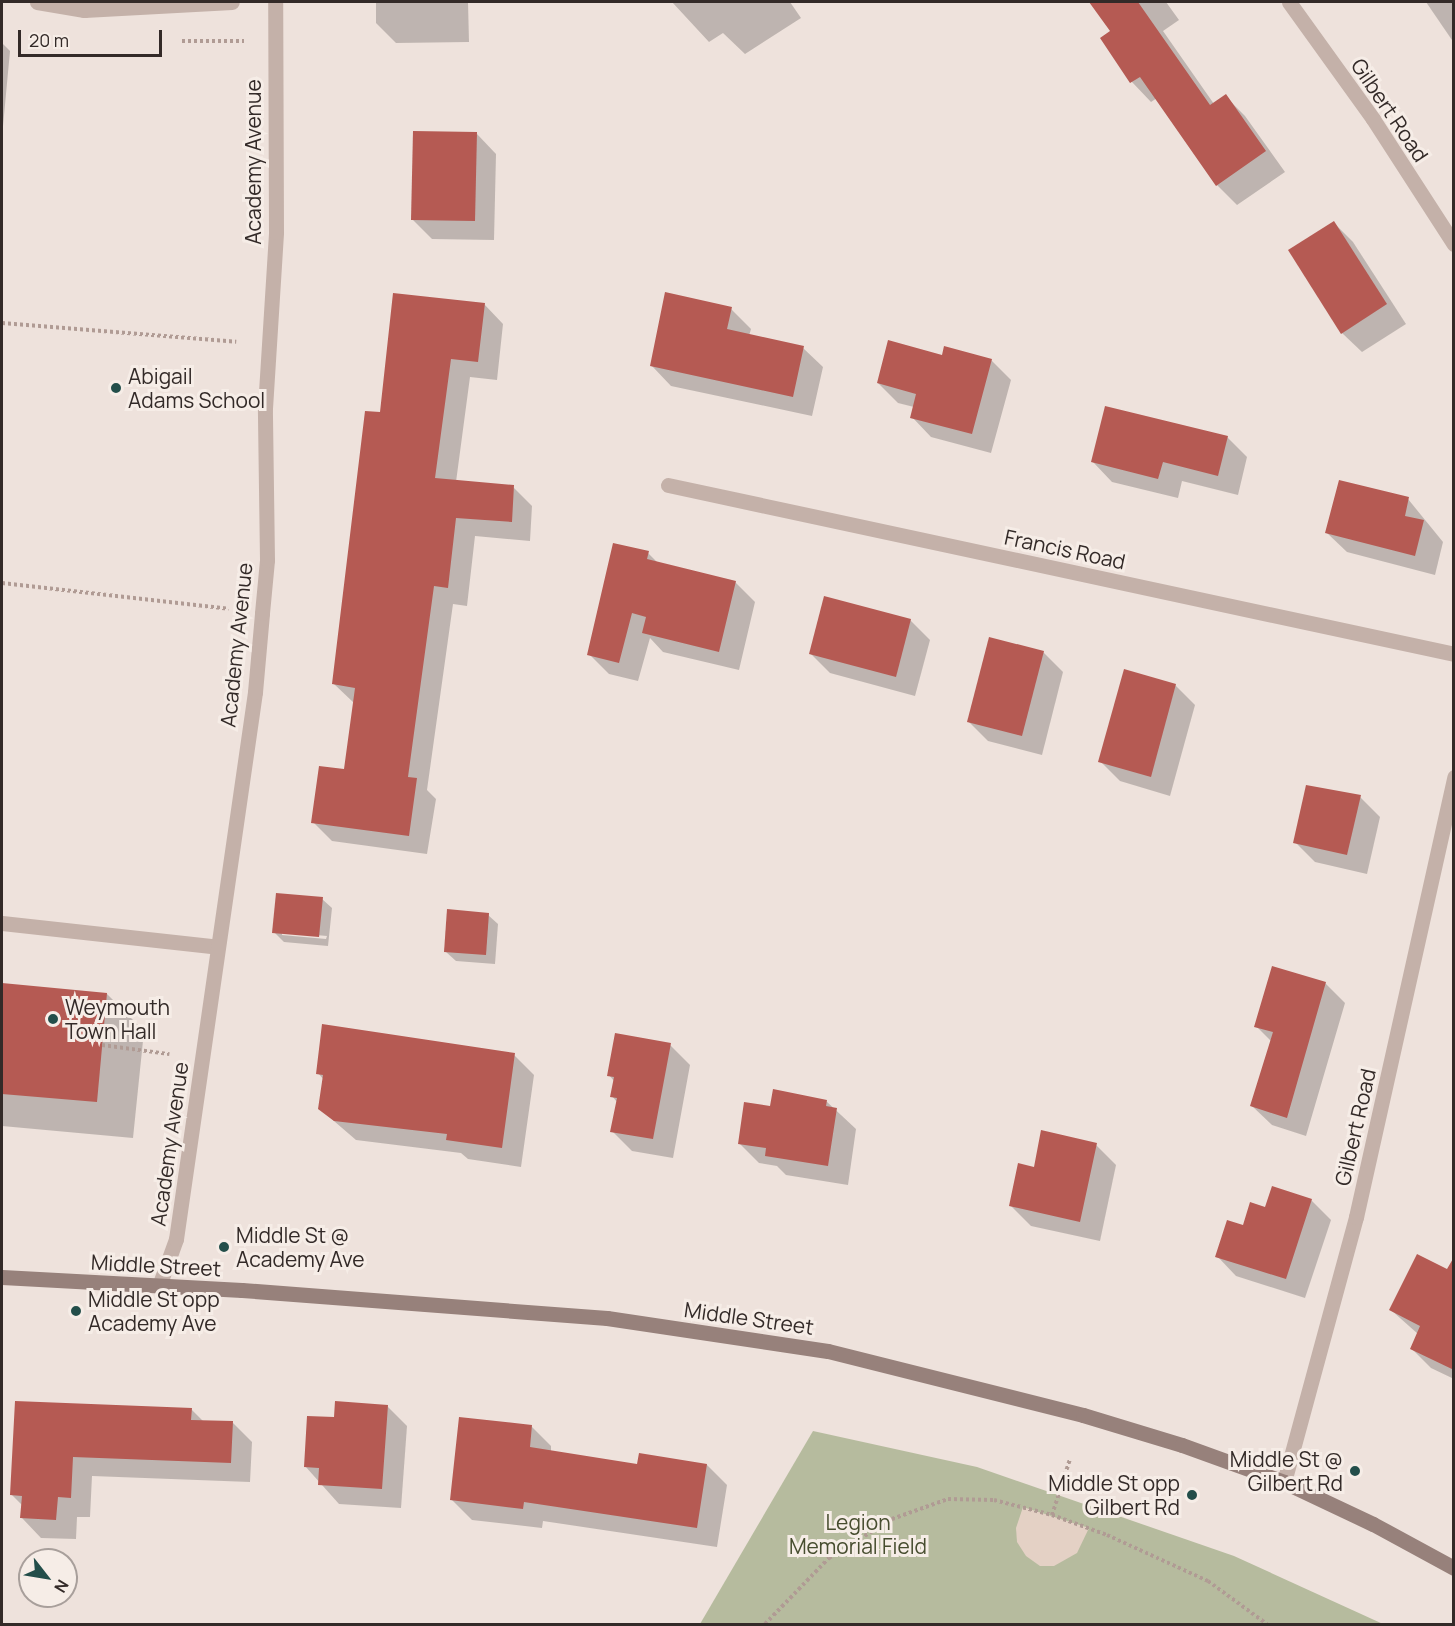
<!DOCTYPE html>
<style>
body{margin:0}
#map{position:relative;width:1455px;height:1626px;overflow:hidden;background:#eee2dc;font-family:Manrope,sans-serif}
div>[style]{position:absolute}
.green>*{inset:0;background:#b6bb9e}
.plaza>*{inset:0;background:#e4d1c5}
.shadow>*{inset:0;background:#0003}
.building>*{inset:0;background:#b55a53}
.path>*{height:4px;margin-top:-2px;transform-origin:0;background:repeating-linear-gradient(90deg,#b09b94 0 3px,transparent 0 6px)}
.service>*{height:15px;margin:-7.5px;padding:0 7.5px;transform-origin:7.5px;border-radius:7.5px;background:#c4b1a9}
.minor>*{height:15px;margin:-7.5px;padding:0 7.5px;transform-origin:7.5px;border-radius:7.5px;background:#c4b1a9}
.tertiary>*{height:15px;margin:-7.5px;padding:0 7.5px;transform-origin:7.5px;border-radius:7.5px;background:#c4b1a9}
.secondary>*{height:15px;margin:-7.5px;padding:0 7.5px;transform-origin:7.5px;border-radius:7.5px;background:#97817b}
.dots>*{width:16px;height:16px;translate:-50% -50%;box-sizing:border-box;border:3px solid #f6ede7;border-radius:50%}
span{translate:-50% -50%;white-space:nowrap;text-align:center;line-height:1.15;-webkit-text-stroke:6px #f6ede7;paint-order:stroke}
.street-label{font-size:21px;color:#332a28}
.poi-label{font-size:21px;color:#332a28}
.left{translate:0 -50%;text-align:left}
.right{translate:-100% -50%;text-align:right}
.park-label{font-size:21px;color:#474d2f}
.frame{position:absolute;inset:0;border:3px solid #332a28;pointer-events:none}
.north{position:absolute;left:18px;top:1548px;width:60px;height:60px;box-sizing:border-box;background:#f6ede7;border:2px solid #a89f9b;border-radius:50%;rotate:121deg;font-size:16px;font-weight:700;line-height:24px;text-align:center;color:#332a28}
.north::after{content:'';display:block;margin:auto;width:21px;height:27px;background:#234e4a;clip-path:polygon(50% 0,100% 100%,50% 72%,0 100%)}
.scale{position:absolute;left:18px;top:30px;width:144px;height:27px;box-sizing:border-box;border:3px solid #332a28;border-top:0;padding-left:8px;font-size:18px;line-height:21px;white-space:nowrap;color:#332a28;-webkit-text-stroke:4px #f6ede7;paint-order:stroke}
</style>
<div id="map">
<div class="green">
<div style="clip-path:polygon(813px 1431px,977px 1467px,1234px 1556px,1383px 1624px,700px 1624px)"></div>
</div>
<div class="plaza">
<div style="clip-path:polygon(1023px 1507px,1089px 1528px,1077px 1553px,1054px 1566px,1040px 1566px,1026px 1556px,1017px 1542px,1016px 1528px)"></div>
</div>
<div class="shadow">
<div style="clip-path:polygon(376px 2px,468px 2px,469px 42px,396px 43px,376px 23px)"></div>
<div style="clip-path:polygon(672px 2px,790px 2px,801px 18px,745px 54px,723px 33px,709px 42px)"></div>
<div style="clip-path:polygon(1091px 2px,1166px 2px,1179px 20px,1163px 31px,1214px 104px,1225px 96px,1245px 116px,1285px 172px,1237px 205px,1217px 185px,1157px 98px,1151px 102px,1132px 82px,1102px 39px,1112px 32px)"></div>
<div style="clip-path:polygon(1426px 2px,1454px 2px,1454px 43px)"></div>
<div style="clip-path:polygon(2px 43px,10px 51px,2px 137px)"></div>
<div style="clip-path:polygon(477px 134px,496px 154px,494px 240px,432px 239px,412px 219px)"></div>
<div style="clip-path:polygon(1334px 223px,1353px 242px,1406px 324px,1362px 352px,1342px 333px)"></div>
<div style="clip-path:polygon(484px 304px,503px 324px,497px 380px,470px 377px,456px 482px,513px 487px,532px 506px,530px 541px,475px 536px,467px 606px,453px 604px,427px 790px,436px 799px,427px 854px,332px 841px,313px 822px,345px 771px,354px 703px,334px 684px,381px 414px)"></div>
<div style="clip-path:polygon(731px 309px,751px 329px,749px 336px,803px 348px,823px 367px,812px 416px,671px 386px,652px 366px)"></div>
<div style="clip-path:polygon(943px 357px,991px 360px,1011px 380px,991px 453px,931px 437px,912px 417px,914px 407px,898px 403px,878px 383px)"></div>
<div style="clip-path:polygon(1227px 437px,1247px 457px,1238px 495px,1182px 481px,1178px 498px,1112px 482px,1093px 462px)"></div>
<div style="clip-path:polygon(1408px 499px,1443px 542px,1435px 575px,1347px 552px,1327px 533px)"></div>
<div style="clip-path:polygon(648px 553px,659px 564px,735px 582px,755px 602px,739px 670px,663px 652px,650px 638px,638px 681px,609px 674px,589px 654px)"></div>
<div style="clip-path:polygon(910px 620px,930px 640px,915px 696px,830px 673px,810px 653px)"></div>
<div style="clip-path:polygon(1043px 652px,1063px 672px,1042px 755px,988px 741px,969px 722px)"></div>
<div style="clip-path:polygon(1175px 685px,1195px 705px,1170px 796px,1120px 781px,1100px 761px)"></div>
<div style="clip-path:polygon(1360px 797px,1380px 817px,1367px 874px,1315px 862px,1295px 842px)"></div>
<div style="clip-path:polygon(evenodd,322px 899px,332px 908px,328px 946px,284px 942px,274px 932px,322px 899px,282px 932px,327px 936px,326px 939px,282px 935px,282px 932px)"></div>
<div style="clip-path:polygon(488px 915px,498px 924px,495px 964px,456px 961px,446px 952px)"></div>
<div style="clip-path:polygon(1325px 983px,1345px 1003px,1306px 1136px,1272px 1125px,1252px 1106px,1272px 1042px,1256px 1026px)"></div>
<div style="clip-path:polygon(2px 985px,107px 994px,144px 1031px,133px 1138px,2px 1126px)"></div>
<div style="clip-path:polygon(670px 1045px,690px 1065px,673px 1158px,632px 1151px,612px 1131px,617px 1102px,612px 1096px,614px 1081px,609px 1075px)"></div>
<div style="clip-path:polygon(514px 1055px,534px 1075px,521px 1167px,468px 1159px,461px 1153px,356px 1140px,320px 1109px,324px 1080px,318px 1073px)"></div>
<div style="clip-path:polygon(826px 1101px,856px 1129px,848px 1185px,786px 1175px,777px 1166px,759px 1163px,739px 1143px,771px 1108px)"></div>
<div style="clip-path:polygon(1096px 1145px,1116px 1165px,1100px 1241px,1031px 1226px,1011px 1206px,1035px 1169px)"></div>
<div style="clip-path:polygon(1311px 1200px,1331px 1220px,1305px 1298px,1236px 1276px,1217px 1256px,1266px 1209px)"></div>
<div style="clip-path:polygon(1454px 1275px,1454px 1379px,1431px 1368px,1411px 1348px,1418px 1334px,1391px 1310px)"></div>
<div style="clip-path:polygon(17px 1403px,191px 1409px,204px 1422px,232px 1422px,252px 1442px,250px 1482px,92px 1476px,90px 1517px,77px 1517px,76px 1539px,41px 1538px,22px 1518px,22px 1505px,11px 1494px)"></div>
<div style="clip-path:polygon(387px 1406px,407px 1426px,401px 1508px,339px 1504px,305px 1466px,335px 1419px)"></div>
<div style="clip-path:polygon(531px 1426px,551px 1446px,551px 1452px,639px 1466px,707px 1465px,727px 1485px,717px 1547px,543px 1521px,542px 1528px,472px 1520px,452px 1500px)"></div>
</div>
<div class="building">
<div style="clip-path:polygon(1089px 2px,1138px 2px,1210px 105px,1226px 94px,1266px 151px,1216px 186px,1140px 77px,1130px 83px,1100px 38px,1110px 31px)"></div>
<div style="clip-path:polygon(413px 131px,477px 132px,475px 221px,411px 220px)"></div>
<div style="clip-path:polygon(1334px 221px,1387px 304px,1341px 334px,1288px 250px)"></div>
<div style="clip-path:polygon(665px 292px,732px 307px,727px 329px,804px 346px,793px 397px,650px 366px)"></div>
<div style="clip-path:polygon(393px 293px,485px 303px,478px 362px,451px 359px,435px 478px,514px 485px,512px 522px,456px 518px,448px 588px,434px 586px,408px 777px,417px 778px,409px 836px,311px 823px,319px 766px,344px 769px,355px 688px,332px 684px,365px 411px,380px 412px)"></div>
<div style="clip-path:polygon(888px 340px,942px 355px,944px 346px,992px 359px,972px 434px,910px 418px,916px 394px,877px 383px)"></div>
<div style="clip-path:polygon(1105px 406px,1228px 436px,1218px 476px,1163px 462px,1158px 479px,1091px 462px)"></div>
<div style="clip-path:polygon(1339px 480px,1409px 497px,1405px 516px,1424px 520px,1415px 556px,1325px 533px)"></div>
<div style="clip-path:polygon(613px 543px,649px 551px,647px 559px,736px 581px,719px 652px,642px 633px,646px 617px,632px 613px,619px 663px,587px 655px)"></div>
<div style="clip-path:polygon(824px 596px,911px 619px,896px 677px,809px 654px)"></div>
<div style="clip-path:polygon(989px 637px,1044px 651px,1022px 736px,967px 722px)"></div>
<div style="clip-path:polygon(1124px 669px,1176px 684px,1151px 777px,1098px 762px)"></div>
<div style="clip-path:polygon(1306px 785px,1361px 795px,1347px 855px,1293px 843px)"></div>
<div style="clip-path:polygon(276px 893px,323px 897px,319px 937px,272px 933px)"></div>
<div style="clip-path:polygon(447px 909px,489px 913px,486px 955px,444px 952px)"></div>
<div style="clip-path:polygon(1272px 966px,1326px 982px,1287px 1118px,1250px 1106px,1273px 1032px,1254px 1027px)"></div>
<div style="clip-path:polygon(2px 983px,107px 993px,97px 1102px,2px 1094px)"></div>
<div style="clip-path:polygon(322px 1024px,515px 1053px,502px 1148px,446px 1140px,447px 1134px,334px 1121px,318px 1109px,323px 1075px,316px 1074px)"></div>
<div style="clip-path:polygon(615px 1033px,671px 1043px,653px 1139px,610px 1132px,617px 1098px,610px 1097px,614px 1077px,607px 1076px)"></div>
<div style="clip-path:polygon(773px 1089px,827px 1100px,826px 1106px,837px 1108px,828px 1166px,765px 1156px,766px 1148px,738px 1144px,744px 1102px,770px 1106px)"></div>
<div style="clip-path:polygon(1041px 1130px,1097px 1143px,1080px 1222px,1009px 1206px,1018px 1163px,1034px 1167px)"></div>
<div style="clip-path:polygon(1272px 1186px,1312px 1199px,1286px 1279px,1215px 1257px,1227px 1220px,1243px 1225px,1250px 1202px,1265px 1207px)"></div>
<div style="clip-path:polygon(1417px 1254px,1447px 1269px,1454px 1257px,1454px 1370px,1410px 1349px,1420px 1326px,1389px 1310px)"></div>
<div style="clip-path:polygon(15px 1401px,192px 1408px,191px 1420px,233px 1421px,231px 1463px,73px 1457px,71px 1498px,58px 1497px,56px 1520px,20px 1518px,22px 1496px,10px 1495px)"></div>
<div style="clip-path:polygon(335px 1401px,388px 1405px,382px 1489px,318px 1485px,319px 1468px,304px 1467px,307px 1416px,334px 1417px)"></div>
<div style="clip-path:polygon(459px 1417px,532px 1425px,530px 1447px,637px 1464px,639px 1453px,707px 1464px,697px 1528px,524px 1502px,523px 1509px,450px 1500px)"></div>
</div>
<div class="path">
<div style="left:182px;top:41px;width:62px"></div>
<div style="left:2px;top:323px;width:235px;rotate:4.6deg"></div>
<div style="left:2px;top:583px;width:228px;rotate:6.5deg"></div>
<div style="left:102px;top:1045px;width:68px;rotate:7.7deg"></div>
<div style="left:1052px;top:1515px;width:59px;rotate:-72.2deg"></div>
<div style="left:765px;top:1624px;width:92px;rotate:-45.9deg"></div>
<div style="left:829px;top:1558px;width:74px;rotate:-31.8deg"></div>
<div style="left:892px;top:1519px;width:59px;rotate:-19.7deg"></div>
<div style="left:948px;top:1499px;width:46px;rotate:1.2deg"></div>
<div style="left:994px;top:1500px;width:60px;rotate:14.5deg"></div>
<div style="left:1052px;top:1515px;width:59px;rotate:20deg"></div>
<div style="left:1107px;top:1535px;width:111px;rotate:24.5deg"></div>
<div style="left:1208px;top:1581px;width:73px;rotate:36.1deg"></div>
</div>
<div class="service">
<div style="left:37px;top:2px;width:48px;rotate:9.7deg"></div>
<div style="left:84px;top:10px;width:148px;rotate:-3.1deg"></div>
<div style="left:2px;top:923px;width:217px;rotate:6.3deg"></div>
</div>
<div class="minor">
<div style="left:1289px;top:2px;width:144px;rotate:54.3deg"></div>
<div style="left:1373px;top:119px;width:149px;rotate:57.1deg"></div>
<div style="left:668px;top:485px;width:804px;rotate:12.13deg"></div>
<div style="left:1284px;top:1482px;width:275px;rotate:-74.8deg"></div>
<div style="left:1356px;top:1217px;width:451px;rotate:-77.4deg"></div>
</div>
<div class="tertiary">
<div style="left:159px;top:1286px;width:50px;rotate:-70.1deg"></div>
<div style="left:176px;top:1239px;width:553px;rotate:-81.78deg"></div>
<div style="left:255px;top:692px;width:79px;rotate:-84.9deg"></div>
<div style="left:262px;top:613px;width:53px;rotate:-84.6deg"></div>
<div style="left:267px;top:560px;width:152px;rotate:-90.8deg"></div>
<div style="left:265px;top:408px;width:176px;rotate:-86.4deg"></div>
<div style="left:276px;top:232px;width:230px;rotate:-90.2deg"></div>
</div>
<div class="secondary">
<div style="left:2px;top:1277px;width:240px;rotate:3.1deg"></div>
<div style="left:242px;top:1290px;width:366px;rotate:4.4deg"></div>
<div style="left:607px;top:1318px;width:223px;rotate:8.5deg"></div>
<div style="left:828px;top:1351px;width:263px;rotate:14.1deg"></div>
<div style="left:1083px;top:1415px;width:103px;rotate:16.9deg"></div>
<div style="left:1182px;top:1445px;width:109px;rotate:19.9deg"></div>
<div style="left:1284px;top:1482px;width:98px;rotate:25.3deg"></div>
<div style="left:1373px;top:1524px;width:92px;rotate:28.5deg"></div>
</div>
<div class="dots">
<div style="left:116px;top:388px;background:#234e4a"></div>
<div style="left:53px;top:1019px;background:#234e4a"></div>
<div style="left:224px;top:1247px;background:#234e4a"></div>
<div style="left:76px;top:1311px;background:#234e4a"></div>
<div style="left:1355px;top:1471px;background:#234e4a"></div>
<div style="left:1192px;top:1495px;background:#234e4a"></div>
</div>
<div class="street-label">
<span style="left:1390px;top:110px;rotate:56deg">Gilbert Road</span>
<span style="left:253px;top:162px;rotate:-90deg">Academy Avenue</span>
<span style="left:1065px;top:549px;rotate:12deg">Francis Road</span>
<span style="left:236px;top:645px;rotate:-84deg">Academy Avenue</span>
<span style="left:1355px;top:1127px;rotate:-77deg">Gilbert Road</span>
<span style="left:169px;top:1144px;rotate:-82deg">Academy Avenue</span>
<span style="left:156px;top:1265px;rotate:3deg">Middle Street</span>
<span style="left:749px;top:1318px;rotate:8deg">Middle Street</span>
</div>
<div class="poi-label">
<span class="left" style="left:128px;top:388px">Abigail<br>Adams School</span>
<span class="left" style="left:65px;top:1019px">Weymouth<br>Town Hall</span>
<span class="left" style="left:236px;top:1247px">Middle St @<br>Academy Ave</span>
<span class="left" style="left:88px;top:1311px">Middle St opp<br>Academy Ave</span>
<span class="right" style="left:1343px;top:1471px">Middle St @<br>Gilbert Rd</span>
<span class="right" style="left:1180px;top:1495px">Middle St opp<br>Gilbert Rd</span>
</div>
<div class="park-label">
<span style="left:858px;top:1534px">Legion<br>Memorial Field</span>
</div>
<div class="frame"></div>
<div class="north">N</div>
<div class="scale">20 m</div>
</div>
